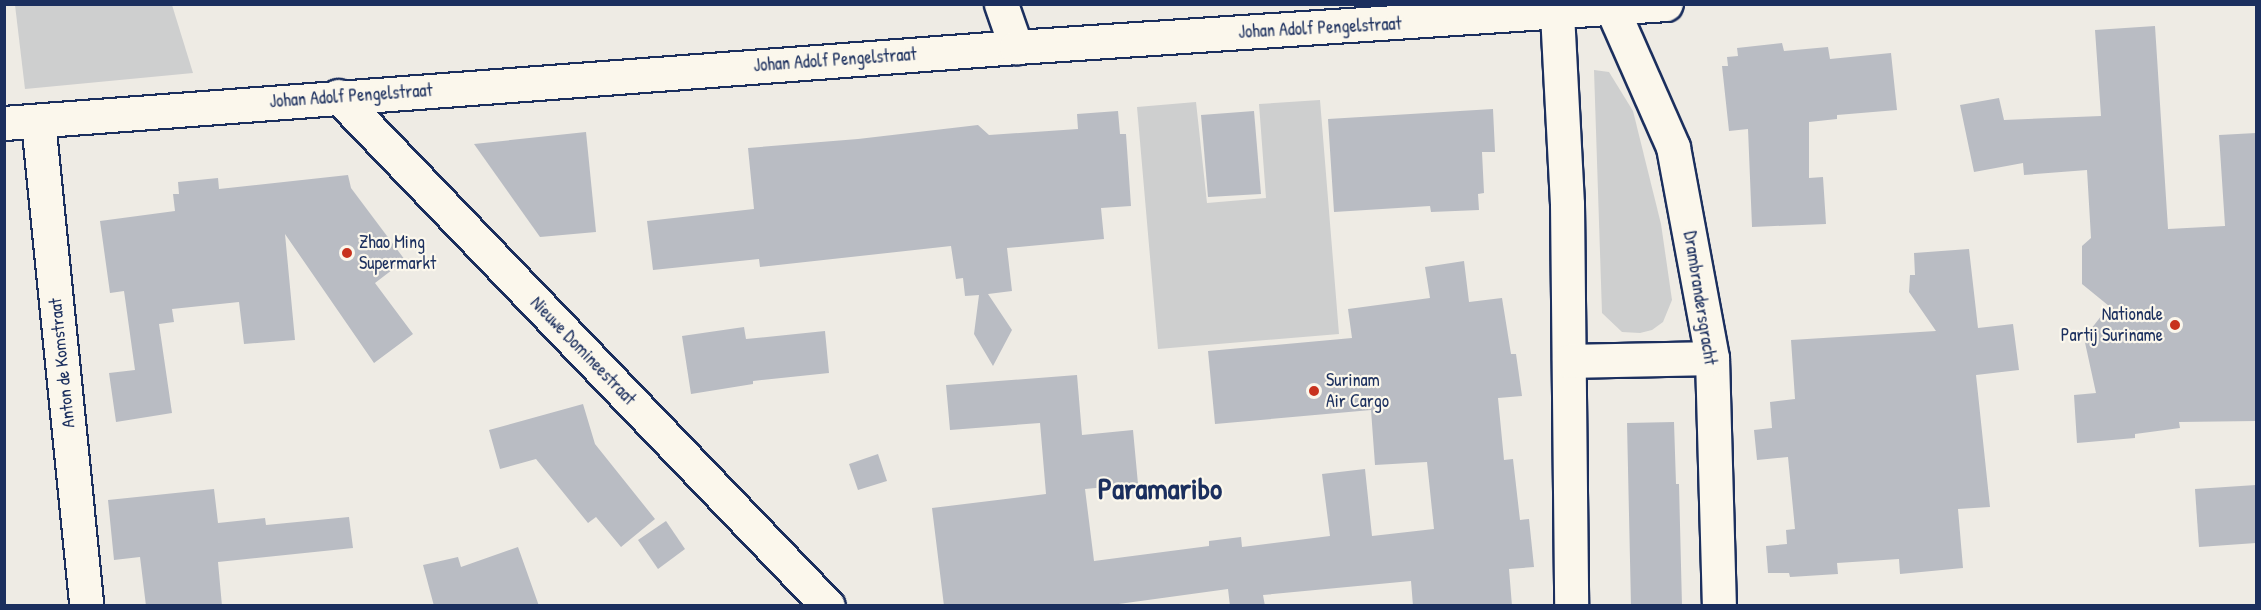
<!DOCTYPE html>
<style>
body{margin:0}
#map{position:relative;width:2261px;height:610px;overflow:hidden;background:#eeebe4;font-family:"Patrick Hand",sans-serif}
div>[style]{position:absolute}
.green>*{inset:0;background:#cecfcf}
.building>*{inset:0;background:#b9bcc3}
.roads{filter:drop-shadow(2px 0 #1b2f5e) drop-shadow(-2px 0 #1b2f5e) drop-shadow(0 2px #1b2f5e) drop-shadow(0 -2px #1b2f5e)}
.street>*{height:33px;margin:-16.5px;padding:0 16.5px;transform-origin:16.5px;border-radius:16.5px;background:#fbf7ec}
.secondary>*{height:33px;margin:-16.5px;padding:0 16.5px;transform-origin:16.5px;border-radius:16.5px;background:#fbf7ec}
.dots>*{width:16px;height:16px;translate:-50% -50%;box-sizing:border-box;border:3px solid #fbf7ec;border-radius:50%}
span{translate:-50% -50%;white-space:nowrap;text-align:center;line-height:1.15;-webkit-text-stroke:4.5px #fbf7ec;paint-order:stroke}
.street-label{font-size:18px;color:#1b2f5e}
.poi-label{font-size:18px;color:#1b2f5e}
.left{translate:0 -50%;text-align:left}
.right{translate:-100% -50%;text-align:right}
.town-label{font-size:30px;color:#1b2f5e;font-weight:700}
.frame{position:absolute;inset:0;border:6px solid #1b2f5e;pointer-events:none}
</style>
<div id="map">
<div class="green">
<div style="clip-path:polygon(15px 5px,172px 5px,193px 73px,25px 89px)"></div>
<div style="clip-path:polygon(1594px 70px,1609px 72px,1633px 111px,1661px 224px,1672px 300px,1663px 322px,1652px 330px,1640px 333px,1622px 332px,1602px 313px)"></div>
<div style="clip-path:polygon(1320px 100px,1339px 334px,1158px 349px,1137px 107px,1196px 102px,1207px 203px,1266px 198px,1259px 104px)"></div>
</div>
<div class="building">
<div style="clip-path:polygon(2155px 26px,2168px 229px,2225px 226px,2219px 135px,2256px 133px,2256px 421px,2179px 422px,2180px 428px,2135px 434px,2135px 438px,2077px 443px,2074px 395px,2096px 393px,2084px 338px,2109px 306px,2082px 284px,2082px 246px,2091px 238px,2087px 170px,2024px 175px,2023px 163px,1974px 172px,1960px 105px,1999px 98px,2004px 120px,2101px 116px,2095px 30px)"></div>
<div style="clip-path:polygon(1782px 43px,1784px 51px,1828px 47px,1830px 59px,1891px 53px,1897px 110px,1837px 115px,1837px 119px,1809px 122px,1809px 178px,1823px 177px,1826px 224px,1752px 227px,1748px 129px,1729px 131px,1722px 66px,1728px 66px,1727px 57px,1738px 56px,1737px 48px)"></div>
<div style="clip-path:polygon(1493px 109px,1495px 152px,1482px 152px,1484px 193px,1478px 194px,1479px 210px,1431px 212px,1430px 206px,1334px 212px,1328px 119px)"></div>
<div style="clip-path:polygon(1118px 111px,1120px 134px,1126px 134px,1131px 206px,1101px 208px,1104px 239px,1007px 248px,1012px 291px,988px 294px,1012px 330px,993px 366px,974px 334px,979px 295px,965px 296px,963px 278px,956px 279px,951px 246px,760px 267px,759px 259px,653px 270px,647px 221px,754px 209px,748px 148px,858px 139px,978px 125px,989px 135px,1078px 129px,1077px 114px)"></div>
<div style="clip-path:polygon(1254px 111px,1261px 194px,1208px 197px,1201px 115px)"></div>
<div style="clip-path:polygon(586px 132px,596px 232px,540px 237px,474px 144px)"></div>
<div style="clip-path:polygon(348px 175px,351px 188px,405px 260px,375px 283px,413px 334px,374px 363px,285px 234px,295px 340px,244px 344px,239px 302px,172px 309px,174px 322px,159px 324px,172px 413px,116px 422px,109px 373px,135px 370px,124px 291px,110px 293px,100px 221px,175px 211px,173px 194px,179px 194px,178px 182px,218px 178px,219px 189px)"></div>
<div style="clip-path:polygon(1969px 249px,1978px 328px,2013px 324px,2019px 370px,1976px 375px,1990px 507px,1958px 509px,1963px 568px,1900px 574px,1899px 559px,1837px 563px,1838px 574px,1790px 577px,1789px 573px,1768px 573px,1766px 546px,1787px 544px,1786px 530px,1795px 529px,1788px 457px,1757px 460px,1754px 430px,1772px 428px,1770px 402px,1795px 399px,1791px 340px,1936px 331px,1909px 292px,1910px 275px,1915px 275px,1914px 253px)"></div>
<div style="clip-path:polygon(1464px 261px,1469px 302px,1502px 298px,1511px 354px,1516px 354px,1522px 396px,1498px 398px,1504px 460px,1513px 459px,1520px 520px,1529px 519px,1534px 567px,1509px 569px,1512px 606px,1413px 606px,1411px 581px,1263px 595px,1265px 606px,1230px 606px,1228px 589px,1104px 606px,944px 606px,932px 508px,1046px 494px,1040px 423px,950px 430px,946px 385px,1077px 375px,1082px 435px,1133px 430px,1138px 484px,1085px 489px,1094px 561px,1209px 546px,1209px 541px,1241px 537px,1242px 547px,1330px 536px,1322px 474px,1365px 469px,1372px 536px,1434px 529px,1427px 462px,1375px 465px,1371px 410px,1215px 424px,1208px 351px,1352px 338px,1348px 309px,1430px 298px,1425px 267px)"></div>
<div style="clip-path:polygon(744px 327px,746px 339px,825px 331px,829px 373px,753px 381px,753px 384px,691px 394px,682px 336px)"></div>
<div style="clip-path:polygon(583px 404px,595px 444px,655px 519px,621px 547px,596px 517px,588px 523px,536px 459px,500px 469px,489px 430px)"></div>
<div style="clip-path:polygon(1674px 422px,1676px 484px,1679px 484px,1682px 606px,1631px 606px,1627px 423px)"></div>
<div style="clip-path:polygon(878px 454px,887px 481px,858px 490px,849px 464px)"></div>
<div style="clip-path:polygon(2256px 485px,2256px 543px,2199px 547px,2195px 489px)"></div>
<div style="clip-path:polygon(214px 489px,218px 523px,265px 518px,266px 525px,349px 517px,353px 548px,218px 562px,222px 606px,146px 606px,140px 557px,114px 560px,108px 500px)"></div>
<div style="clip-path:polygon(666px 521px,685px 549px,658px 569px,638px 540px)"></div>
<div style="clip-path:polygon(518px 547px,539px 606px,434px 606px,423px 565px,458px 557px,461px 567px)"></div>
</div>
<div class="roads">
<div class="street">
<div style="left:1001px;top:4px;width:46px;rotate:70.8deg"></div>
<div style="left:1554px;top:4px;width:9px;rotate:72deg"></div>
<div style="left:1557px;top:13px;width:191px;rotate:87deg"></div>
<div style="left:1567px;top:204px;width:402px;rotate:89.4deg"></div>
<div style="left:1610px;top:4px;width:156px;rotate:66.2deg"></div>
<div style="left:1673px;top:147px;width:215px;rotate:79.5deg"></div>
<div style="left:1712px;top:358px;width:248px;rotate:88.4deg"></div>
<div style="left:338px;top:96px;width:707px;rotate:46.15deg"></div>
<div style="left:38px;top:121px;width:487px;rotate:84.3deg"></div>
<div style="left:1569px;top:361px;width:143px;rotate:-1.2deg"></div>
</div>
<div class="secondary">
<div style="left:4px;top:123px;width:1015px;rotate:-4.29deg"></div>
<div style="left:1016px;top:47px;width:651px;rotate:-3.78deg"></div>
</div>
</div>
<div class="dots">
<div style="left:347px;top:253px;background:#c8321e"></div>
<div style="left:2175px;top:325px;background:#c8321e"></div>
<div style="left:1314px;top:391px;background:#c8321e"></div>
</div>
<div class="street-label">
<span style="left:1320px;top:28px;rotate:-3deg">Johan Adolf Pengelstraat</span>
<span style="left:835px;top:60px;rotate:-4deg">Johan Adolf Pengelstraat</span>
<span style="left:351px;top:96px;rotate:-4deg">Johan Adolf Pengelstraat</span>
<span style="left:1700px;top:298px;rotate:81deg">Drambrandersgracht</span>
<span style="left:583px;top:351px;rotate:46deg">Nieuwe Domineestraat</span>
<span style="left:62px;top:363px;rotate:-96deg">Anton de Komstraat</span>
</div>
<div class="poi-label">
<span class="left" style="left:359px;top:253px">Zhao Ming<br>Supermarkt</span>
<span class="right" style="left:2163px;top:325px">Nationale<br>Partij Suriname</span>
<span class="left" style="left:1326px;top:391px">Surinam<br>Air Cargo</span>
</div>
<div class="town-label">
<span style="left:1160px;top:488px">Paramaribo</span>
</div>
<div class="frame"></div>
</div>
